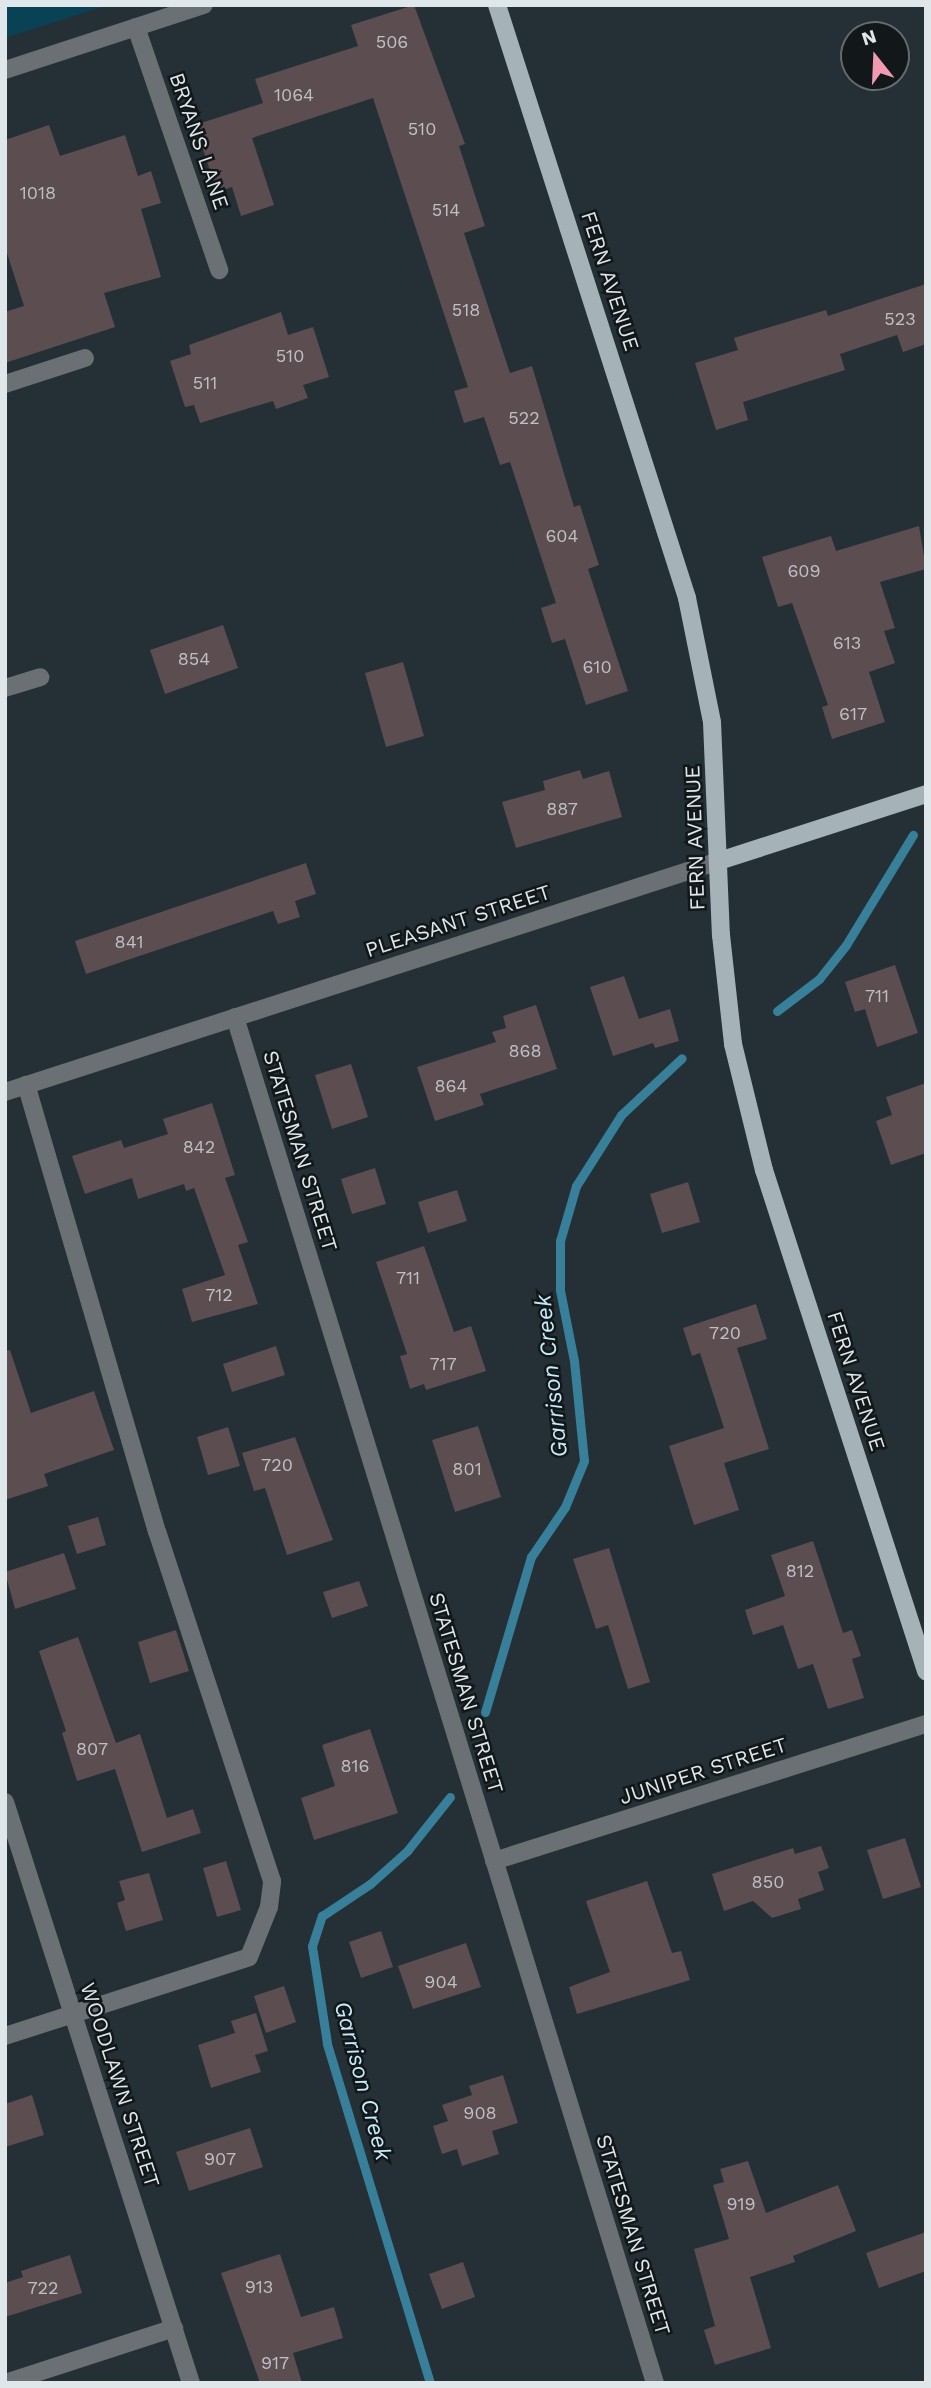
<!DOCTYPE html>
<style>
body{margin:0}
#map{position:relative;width:931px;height:2388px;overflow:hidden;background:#243035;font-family:"Work Sans",sans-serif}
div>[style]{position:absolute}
.green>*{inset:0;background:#084254}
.stream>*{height:9px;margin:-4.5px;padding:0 4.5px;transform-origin:4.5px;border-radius:4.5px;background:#387f99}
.building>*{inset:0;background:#5b4d50}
.minor>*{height:18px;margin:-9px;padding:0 9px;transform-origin:9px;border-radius:9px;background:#6a7073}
.major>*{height:18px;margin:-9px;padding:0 9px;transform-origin:9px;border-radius:9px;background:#a5b2b8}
span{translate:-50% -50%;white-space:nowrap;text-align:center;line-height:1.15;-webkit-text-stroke:5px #121719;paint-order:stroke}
.number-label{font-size:18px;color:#bec0c4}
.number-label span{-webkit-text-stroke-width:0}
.street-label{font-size:21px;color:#dfe7eb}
.water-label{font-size:23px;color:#c6ebfb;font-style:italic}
.frame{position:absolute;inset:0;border:7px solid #dfe7eb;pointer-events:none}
.north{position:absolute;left:840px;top:21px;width:70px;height:70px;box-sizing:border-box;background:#121719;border:2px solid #646a6d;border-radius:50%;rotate:342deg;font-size:19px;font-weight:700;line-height:28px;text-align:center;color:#dfe7eb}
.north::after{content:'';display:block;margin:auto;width:24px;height:32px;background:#f19ab2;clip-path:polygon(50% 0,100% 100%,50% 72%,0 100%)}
</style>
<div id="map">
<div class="green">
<div style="clip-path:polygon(5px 5px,108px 5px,5px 38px)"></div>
</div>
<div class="stream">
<div style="left:777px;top:1011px;width:53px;rotate:-37.3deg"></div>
<div style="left:819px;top:979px;width:43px;rotate:-51.5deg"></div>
<div style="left:846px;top:945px;width:129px;rotate:-58.7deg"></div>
<div style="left:485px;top:1712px;width:162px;rotate:-73.5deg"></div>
<div style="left:531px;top:1557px;width:60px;rotate:-55.8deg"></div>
<div style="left:565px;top:1507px;width:50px;rotate:-67.6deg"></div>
<div style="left:584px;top:1461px;width:100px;rotate:-95.7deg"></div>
<div style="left:574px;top:1361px;width:72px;rotate:-101.2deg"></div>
<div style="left:560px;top:1290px;width:49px;rotate:-90deg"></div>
<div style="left:560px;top:1241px;width:57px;rotate:-73.8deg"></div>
<div style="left:576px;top:1186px;width:84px;rotate:-57.6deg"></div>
<div style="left:621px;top:1115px;width:83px;rotate:-43.1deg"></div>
<div style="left:430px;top:2383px;width:355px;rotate:-106.9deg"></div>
<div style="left:327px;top:2043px;width:98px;rotate:-98.8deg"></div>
<div style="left:312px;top:1946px;width:32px;rotate:-72deg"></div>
<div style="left:322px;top:1916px;width:58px;rotate:-33.7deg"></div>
<div style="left:370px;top:1884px;width:50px;rotate:-41.7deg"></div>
<div style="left:407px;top:1851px;width:69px;rotate:-51.5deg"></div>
</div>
<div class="building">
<div style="clip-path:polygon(414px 5px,465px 144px,459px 146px,485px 226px,464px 233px,510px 373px,532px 366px,574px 507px,580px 505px,599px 565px,588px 569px,628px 691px,586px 705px,565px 639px,552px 643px,541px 608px,556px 603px,510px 462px,500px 465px,484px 417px,464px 423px,454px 391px,468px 387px,373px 98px,252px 138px,274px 205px,241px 216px,232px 187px,217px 192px,195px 125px,263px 103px,255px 79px,358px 46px,351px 25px)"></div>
<div style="clip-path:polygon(49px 125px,60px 156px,125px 135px,138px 176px,151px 171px,161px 203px,141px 209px,161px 277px,104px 293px,115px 327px,5px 363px,5px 312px,24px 306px,5px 247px,5px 140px)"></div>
<div style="clip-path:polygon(926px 284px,926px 344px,903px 352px,897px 335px,840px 354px,845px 370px,743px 402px,748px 420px,716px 430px,695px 363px,738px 350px,734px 338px,826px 310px,828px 316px)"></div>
<div style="clip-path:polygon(281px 312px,288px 335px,313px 327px,329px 377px,303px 385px,308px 398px,276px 409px,273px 401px,200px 423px,194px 405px,185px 407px,170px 361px,191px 354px,189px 345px)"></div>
<div style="clip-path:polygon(919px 526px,926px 569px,880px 582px,895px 628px,884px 631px,895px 663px,869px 672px,885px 722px,832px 739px,822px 707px,828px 705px,792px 603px,778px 607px,762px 557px,831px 536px,836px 551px)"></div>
<div style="clip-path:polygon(223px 625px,238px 668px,165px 694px,150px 650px)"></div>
<div style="clip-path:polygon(403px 662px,424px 736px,386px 747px,365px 673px)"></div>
<div style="clip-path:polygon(580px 770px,583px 779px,609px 771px,622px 817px,516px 848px,502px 802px,545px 790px,543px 781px)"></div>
<div style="clip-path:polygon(306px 863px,316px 894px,295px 901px,300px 917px,278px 924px,273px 911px,86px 974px,75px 941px)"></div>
<div style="clip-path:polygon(895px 965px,918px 1033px,877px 1047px,865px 1009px,855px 1012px,845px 982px)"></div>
<div style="clip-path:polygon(624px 976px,639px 1019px,670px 1009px,679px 1041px,655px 1048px,653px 1043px,613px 1056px,590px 987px)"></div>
<div style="clip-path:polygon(536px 1005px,557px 1069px,480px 1094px,484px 1105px,435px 1121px,417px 1067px,496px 1042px,492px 1032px,506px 1028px,503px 1016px)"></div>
<div style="clip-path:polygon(351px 1064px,368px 1117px,332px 1129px,315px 1075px)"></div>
<div style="clip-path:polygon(926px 1083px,926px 1153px,891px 1165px,876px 1121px,892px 1115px,886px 1097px)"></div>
<div style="clip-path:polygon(212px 1103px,235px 1175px,225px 1178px,248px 1242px,238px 1245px,258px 1304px,192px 1322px,182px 1289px,225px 1275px,194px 1188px,186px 1191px,184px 1184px,138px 1199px,132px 1178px,85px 1194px,72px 1156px,121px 1140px,124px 1148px,168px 1134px,163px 1119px)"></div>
<div style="clip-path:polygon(375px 1168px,386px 1204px,352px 1214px,341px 1179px)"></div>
<div style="clip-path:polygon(688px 1182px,700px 1222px,662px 1233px,650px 1194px)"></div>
<div style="clip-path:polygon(457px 1190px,467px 1221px,428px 1233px,418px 1202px)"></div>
<div style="clip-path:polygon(424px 1246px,454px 1332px,471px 1326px,486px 1371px,426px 1390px,424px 1384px,410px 1389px,400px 1356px,407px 1354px,376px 1262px)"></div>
<div style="clip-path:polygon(756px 1304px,767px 1339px,737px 1348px,769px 1449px,724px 1463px,739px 1510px,694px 1525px,669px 1446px,724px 1428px,700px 1353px,692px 1356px,683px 1328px)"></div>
<div style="clip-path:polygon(276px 1346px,285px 1375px,232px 1392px,223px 1364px)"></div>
<div style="clip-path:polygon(10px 1350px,31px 1413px,94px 1391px,114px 1450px,44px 1474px,48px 1486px,5px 1500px,5px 1351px)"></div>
<div style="clip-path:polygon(478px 1426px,501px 1497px,455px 1512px,432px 1440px)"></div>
<div style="clip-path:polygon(228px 1427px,240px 1466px,208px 1475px,197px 1437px)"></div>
<div style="clip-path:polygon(295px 1437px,333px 1540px,287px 1555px,265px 1488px,254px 1491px,242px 1453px)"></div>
<div style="clip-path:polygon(98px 1517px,106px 1545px,77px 1554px,68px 1526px)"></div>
<div style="clip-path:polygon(813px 1541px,843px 1633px,852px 1630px,861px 1656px,852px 1659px,864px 1698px,828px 1709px,813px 1664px,798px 1669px,783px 1625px,753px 1635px,745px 1610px,785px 1596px,771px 1555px)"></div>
<div style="clip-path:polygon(609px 1548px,650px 1682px,628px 1689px,608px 1625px,596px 1629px,573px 1559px)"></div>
<div style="clip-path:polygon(64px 1553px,76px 1589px,15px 1609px,5px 1572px)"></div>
<div style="clip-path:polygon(359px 1581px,368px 1606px,332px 1618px,323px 1592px)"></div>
<div style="clip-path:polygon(176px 1630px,189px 1671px,150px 1683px,138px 1642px)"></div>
<div style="clip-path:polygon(78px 1637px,116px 1743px,140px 1734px,167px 1818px,193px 1809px,201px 1833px,142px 1852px,115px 1769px,77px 1781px,62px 1733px,66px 1731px,39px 1651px)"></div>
<div style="clip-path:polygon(370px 1729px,398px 1813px,314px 1840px,301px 1798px,335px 1786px,322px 1745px)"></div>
<div style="clip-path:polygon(905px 1838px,921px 1887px,883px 1899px,867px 1850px)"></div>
<div style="clip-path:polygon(821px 1846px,829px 1868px,818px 1872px,824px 1890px,798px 1899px,801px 1909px,772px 1918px,753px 1901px,724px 1911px,712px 1874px,793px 1848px,795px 1854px)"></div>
<div style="clip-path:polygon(226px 1861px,241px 1910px,217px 1917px,203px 1868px)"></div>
<div style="clip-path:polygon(149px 1873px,163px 1920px,126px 1931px,117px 1903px,125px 1900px,119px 1881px)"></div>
<div style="clip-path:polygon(647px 1881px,672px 1953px,681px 1951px,690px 1980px,577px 2014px,569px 1987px,610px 1972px,586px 1901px)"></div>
<div style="clip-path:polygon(381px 1931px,393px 1967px,361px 1978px,349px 1942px)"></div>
<div style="clip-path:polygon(466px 1943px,481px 1987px,413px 2009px,398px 1966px)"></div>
<div style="clip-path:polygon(284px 1986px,296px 2022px,266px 2033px,254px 1996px)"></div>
<div style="clip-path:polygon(256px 2013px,268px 2051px,255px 2055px,261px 2072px,211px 2088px,198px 2045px,235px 2033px,231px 2021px)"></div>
<div style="clip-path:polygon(503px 2075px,518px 2123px,492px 2131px,499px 2154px,462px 2166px,457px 2149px,442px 2154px,433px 2126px,448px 2121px,442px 2105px,472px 2095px,469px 2086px)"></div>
<div style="clip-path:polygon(32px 2095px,44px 2135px,5px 2147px,5px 2104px)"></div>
<div style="clip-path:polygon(250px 2128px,263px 2167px,189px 2191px,176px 2152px)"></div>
<div style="clip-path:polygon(748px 2161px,766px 2213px,838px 2185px,856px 2231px,793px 2256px,795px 2262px,750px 2277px,771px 2348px,715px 2365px,704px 2330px,715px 2326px,694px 2249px,729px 2239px,713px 2185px,724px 2182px,720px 2169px)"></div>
<div style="clip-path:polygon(926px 2232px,926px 2271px,879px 2288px,866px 2253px)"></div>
<div style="clip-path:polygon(280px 2254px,301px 2317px,334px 2307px,343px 2338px,293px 2353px,302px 2383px,260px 2383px,221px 2273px)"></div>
<div style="clip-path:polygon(70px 2255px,82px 2293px,5px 2317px,5px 2283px,23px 2277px,21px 2271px)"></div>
<div style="clip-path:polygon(463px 2262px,475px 2297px,442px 2309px,429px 2274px)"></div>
</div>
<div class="minor">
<div style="left:136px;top:27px;width:257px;rotate:71.1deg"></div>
<div style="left:5px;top:70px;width:209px;rotate:-18.1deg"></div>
<div style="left:5px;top:384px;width:84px;rotate:-18deg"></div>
<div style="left:5px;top:688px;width:37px;rotate:-17deg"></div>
<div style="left:235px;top:1017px;width:1429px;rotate:72.91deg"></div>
<div style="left:5px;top:1092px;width:750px;rotate:-17.93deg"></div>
<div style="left:5px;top:1802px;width:610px;rotate:72.25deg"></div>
<div style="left:494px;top:1861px;width:453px;rotate:-17.6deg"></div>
<div style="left:5px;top:2036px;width:256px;rotate:-17.9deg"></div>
<div style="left:249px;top:1957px;width:54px;rotate:-68.2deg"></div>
<div style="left:269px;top:1907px;width:26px;rotate:-83deg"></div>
<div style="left:272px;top:1881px;width:367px;rotate:-108.2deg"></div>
<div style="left:157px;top:1532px;width:466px;rotate:-106.3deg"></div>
<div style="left:5px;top:2383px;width:178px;rotate:-18deg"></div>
</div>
<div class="major">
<div style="left:497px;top:5px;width:623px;rotate:72.23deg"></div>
<div style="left:687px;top:598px;width:126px;rotate:78.6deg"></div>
<div style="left:712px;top:722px;width:213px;rotate:87.6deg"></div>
<div style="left:721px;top:935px;width:110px;rotate:83.7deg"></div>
<div style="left:733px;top:1044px;width:130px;rotate:76.2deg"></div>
<div style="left:764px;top:1170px;width:527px;rotate:72.08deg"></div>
<div style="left:719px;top:861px;width:218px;rotate:-17.9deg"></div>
</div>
<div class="number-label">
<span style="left:392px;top:42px">506</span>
<span style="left:294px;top:95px">1064</span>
<span style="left:422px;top:129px">510</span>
<span style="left:38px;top:193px">1018</span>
<span style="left:446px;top:210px">514</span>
<span style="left:466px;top:310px">518</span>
<span style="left:900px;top:319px">523</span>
<span style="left:290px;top:356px">510</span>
<span style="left:205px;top:383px">511</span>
<span style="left:524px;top:418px">522</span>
<span style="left:562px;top:536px">604</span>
<span style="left:804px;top:571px">609</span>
<span style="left:847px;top:643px">613</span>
<span style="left:194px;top:659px">854</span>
<span style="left:597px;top:667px">610</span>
<span style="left:853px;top:714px">617</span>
<span style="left:562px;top:809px">887</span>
<span style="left:129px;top:942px">841</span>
<span style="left:877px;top:996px">711</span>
<span style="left:525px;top:1051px">868</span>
<span style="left:451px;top:1086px">864</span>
<span style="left:199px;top:1147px">842</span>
<span style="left:408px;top:1278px">711</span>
<span style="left:219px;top:1295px">712</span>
<span style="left:725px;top:1333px">720</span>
<span style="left:443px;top:1364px">717</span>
<span style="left:277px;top:1465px">720</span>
<span style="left:467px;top:1469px">801</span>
<span style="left:800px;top:1571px">812</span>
<span style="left:92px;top:1749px">807</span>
<span style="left:355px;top:1766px">816</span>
<span style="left:768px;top:1882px">850</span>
<span style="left:441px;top:1982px">904</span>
<span style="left:480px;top:2113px">908</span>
<span style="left:220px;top:2159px">907</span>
<span style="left:741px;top:2204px">919</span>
<span style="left:259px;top:2287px">913</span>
<span style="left:43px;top:2288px">722</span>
<span style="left:275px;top:2363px">917</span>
</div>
<div class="street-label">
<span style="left:199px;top:141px;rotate:71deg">BRYANS LANE</span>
<span style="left:610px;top:281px;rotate:72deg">FERN AVENUE</span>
<span style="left:695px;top:838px;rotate:-92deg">FERN AVENUE</span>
<span style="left:458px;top:921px;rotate:-18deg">PLEASANT STREET</span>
<span style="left:300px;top:1151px;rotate:73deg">STATESMAN STREET</span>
<span style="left:856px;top:1381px;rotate:72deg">FERN AVENUE</span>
<span style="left:466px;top:1693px;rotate:73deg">STATESMAN STREET</span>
<span style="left:703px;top:1771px;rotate:-18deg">JUNIPER STREET</span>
<span style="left:120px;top:2085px;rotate:72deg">WOODLAWN STREET</span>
<span style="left:633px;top:2235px;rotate:73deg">STATESMAN STREET</span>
</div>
<div class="water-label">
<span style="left:552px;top:1376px;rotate:-96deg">Garrison Creek</span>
<span style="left:362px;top:2081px;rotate:75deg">Garrison Creek</span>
</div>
<div class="frame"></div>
<div class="north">N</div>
</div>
